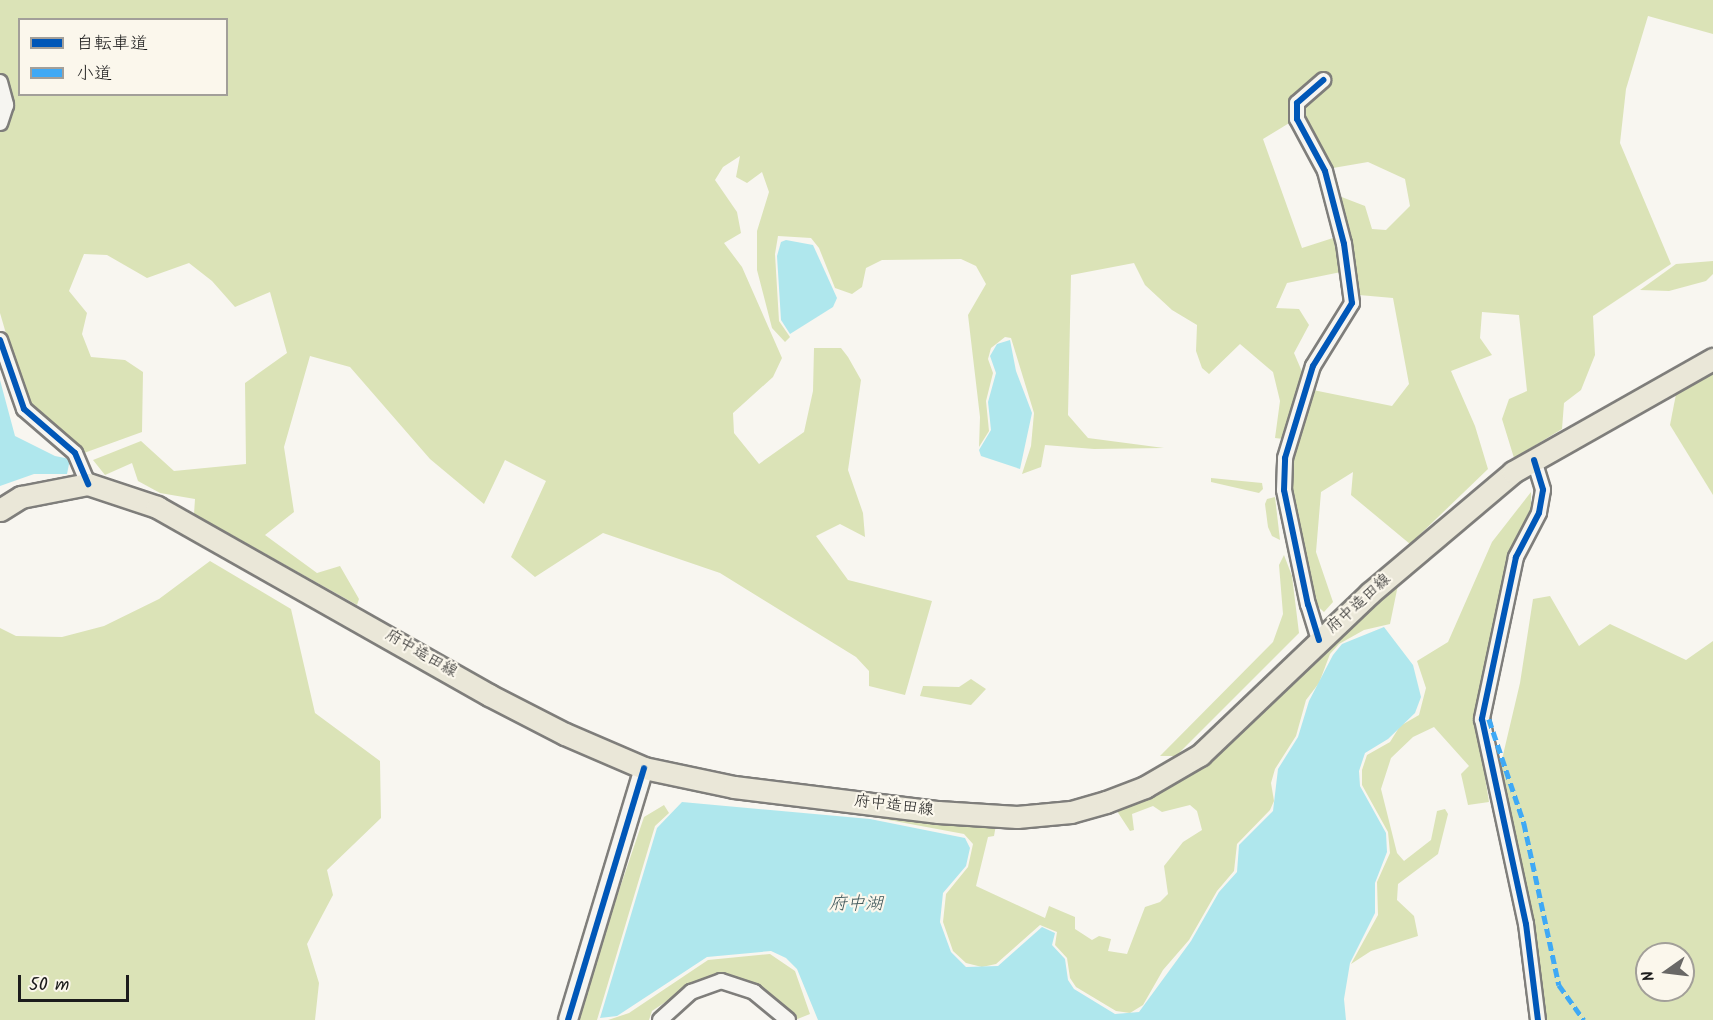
<!DOCTYPE html>
<meta charset="utf-8">
<style>
body{margin:0}
#map{position:relative;width:1713px;height:1020px;overflow:hidden;background:#f8f6f0;font-family:Kalam,"Klee One",sans-serif}
div>[style]{position:absolute}
.green>*{inset:0;background:#dbe3b7}
.water>*{inset:0;background:#afe7ed}
.roads{filter:drop-shadow(2px 0 #7f7e7b) drop-shadow(-2px 0 #7f7e7b) drop-shadow(0 2px #7f7e7b) drop-shadow(0 -2px #7f7e7b)}
.street>*{height:14px;margin:-7px;padding:0 7px;transform-origin:7px;border-radius:7px;background:#f6f5f1}
.secondary>*{height:18px;margin:-9px;padding:0 9px;transform-origin:9px;border-radius:9px;background:#f6f5f1}
.primary>*{height:21px;margin:-10.5px;padding:0 10.5px;transform-origin:10.5px;border-radius:10.5px;background:#eae7d8}
.quiet>*{height:4.5px;margin-top:-2.25px;transform-origin:0;background:repeating-linear-gradient(90deg,#3fa9f5 0 9px,transparent 0 13.5px)}
.cycleway>*{height:6px;margin:-3px;padding:0 3px;transform-origin:3px;border-radius:3px;background:#0057b8}
span{translate:-50% -50%;white-space:nowrap;text-align:center;line-height:1.15;-webkit-text-stroke:4.5px #fbf7ec;paint-order:stroke}
.street-label{font-size:16px;color:#1c1c1c}
.water-label{font-size:18px;color:#3f575a;font-style:italic}
.legend{position:absolute;left:18px;top:18px;width:210px;height:78px;box-sizing:border-box;background:#fbf7ec;border:2px solid #a29f99;margin:0;padding:8px 10px;list-style:none;font-size:18px;color:#1c1c1c}
.legend li{display:flex;align-items:center;gap:12px;height:30px}
.legend b{width:30px;border:2px solid #a29f99}
.north{position:absolute;left:1635px;top:942px;width:60px;height:60px;box-sizing:border-box;background:#fbf7ec;border:2px solid #a29f99;border-radius:50%;rotate:256deg;font-size:16px;font-weight:700;line-height:24px;text-align:center;color:#1c1c1c}
.north::after{content:'';display:block;margin:auto;width:21px;height:27px;background:#696866;clip-path:polygon(50% 0,100% 100%,50% 72%,0 100%)}
.scale{position:absolute;left:18px;top:975px;width:111px;height:27px;box-sizing:border-box;border:3px solid #1c1c1c;border-top:0;padding-left:8px;font-size:18px;line-height:21px;white-space:nowrap;color:#1c1c1c;-webkit-text-stroke:4px #fbf7ec;paint-order:stroke}
</style>
<div id="map">
<div class="green">
<div style="clip-path:polygon(evenodd,0 0,1713px 0,1713px 34px,1648px 16px,1626px 89px,1620px 143px,1671px 264px,1593px 316px,1595px 355px,1581px 390px,1564px 403px,1562px 429px,1514px 458px,1502px 419px,1509px 399px,1527px 391px,1519px 315px,1482px 312px,1480px 338px,1492px 355px,1451px 371px,1475px 426px,1488px 469px,1410px 544px,1351px 495px,1353px 472px,1321px 492px,1316px 552px,1333px 602px,1324px 612px,1314px 603px,1291px 490px,1293px 458px,1313px 390px,1392px 406px,1409px 384px,1393px 298px,1359px 295px,1339px 196px,1365px 206px,1372px 229px,1386px 230px,1410px 206px,1405px 179px,1368px 162px,1333px 168px,1304px 114px,1263px 139px,1302px 248px,1333px 238px,1341px 272px,1287px 283px,1276px 308px,1299px 309px,1309px 325px,1294px 353px,1303px 374px,1283px 439px,1275px 438px,1280px 401px,1273px 372px,1240px 344px,1209px 374px,1202px 368px,1196px 351px,1197px 325px,1172px 310px,1145px 285px,1134px 263px,1071px 275px,1068px 415px,1088px 438px,1164px 448px,1094px 449px,1045px 445px,1041px 467px,1022px 474px,1031px 446px,1034px 413px,1011px 338px,1005px 337px,991px 348px,988px 359px,993px 373px,986px 401px,989px 431px,979px 447px,980px 417px,968px 315px,986px 284px,976px 266px,961px 259px,882px 260px,866px 268px,862px 287px,852px 294px,835px 288px,819px 248px,811px 238px,778px 236px,775px 254px,779px 321px,790px 337px,785px 342px,772px 328px,757px 270px,757px 231px,769px 192px,762px 172px,747px 183px,736px 177px,740px 156px,723px 167px,715px 180px,737px 212px,741px 233px,724px 243px,742px 267px,782px 358px,773px 377px,733px 413px,734px 433px,759px 464px,804px 432px,813px 391px,814px 348px,841px 348px,848px 357px,861px 380px,848px 470px,863px 513px,865px 537px,840px 524px,816px 536px,848px 580px,932px 601px,905px 695px,869px 686px,869px 671px,856px 657px,720px 573px,603px 533px,535px 577px,511px 557px,546px 481px,505px 460px,484px 504px,430px 459px,350px 367px,310px 356px,284px 447px,294px 512px,265px 535px,317px 573px,340px 566px,359px 599px,357px 605px,194px 514px,195px 499px,160px 493px,138px 481px,132px 463px,105px 475px,93px 460px,141px 441px,174px 471px,246px 464px,245px 383px,287px 353px,270px 292px,235px 307px,212px 281px,189px 263px,147px 278px,107px 255px,84px 254px,69px 291px,87px 313px,82px 334px,91px 357px,125px 360px,143px 372px,142px 432px,84px 453px,35px 411px,23px 392px,0 313px,0 0,20px 20px,226px 20px,226px 94px,20px 94px,20px 20px)"></div>
<div style="clip-path:polygon(1713px 261px,1713px 274px,1706px 281px,1669px 291px,1640px 290px,1676px 264px)"></div>
<div style="clip-path:polygon(1713px 370px,1713px 495px,1670px 425px,1677px 389px)"></div>
<div style="clip-path:polygon(1211px 478px,1262px 483px,1263px 489px,1259px 493px,1211px 482px)"></div>
<div style="clip-path:polygon(1531px 492px,1531px 508px,1508px 554px,1475px 714px,1489px 802px,1468px 805px,1461px 774px,1469px 766px,1434px 727px,1413px 737px,1391px 758px,1381px 789px,1397px 853px,1404px 861px,1431px 840px,1437px 811px,1445px 809px,1448px 814px,1438px 854px,1398px 884px,1397px 900px,1414px 916px,1418px 936px,1371px 951px,1351px 964px,1378px 915px,1377px 882px,1390px 853px,1388px 832px,1362px 785px,1362px 770px,1367px 755px,1390px 742px,1400px 726px,1419px 715px,1426px 688px,1417px 661px,1448px 642px,1492px 542px)"></div>
<div style="clip-path:polygon(1275px 497px,1280px 540px,1272px 536px,1268px 527px,1265px 504px,1267px 499px)"></div>
<div style="clip-path:polygon(1284px 555px,1292px 576px,1299px 633px,1176px 756px,1160px 756px,1273px 642px,1283px 614px,1279px 565px)"></div>
<div style="clip-path:polygon(210px 561px,291px 609px,315px 713px,380px 761px,381px 818px,327px 870px,333px 895px,307px 944px,319px 983px,315px 1020px,0 1020px,0 628px,16px 636px,62px 637px,104px 626px,159px 599px)"></div>
<div style="clip-path:polygon(1399px 580px,1390px 624px,1364px 630px,1339px 644px,1330px 654px,1319px 683px,1306px 700px,1296px 736px,1275px 769px,1271px 783px,1274px 801px,1270px 810px,1237px 844px,1234px 871px,1217px 891px,1189px 940px,1163px 970px,1143px 1005px,1130px 1013px,1116px 1011px,1076px 987px,1070px 978px,1067px 958px,1055px 945px,1057px 932px,1040px 925px,996px 964px,982px 967px,966px 963px,953px 951px,943px 922px,946px 894px,968px 867px,973px 844px,964px 834px,878px 818px,879px 814px,996px 825px,994px 836px,988px 837px,976px 886px,1045px 918px,1049px 906px,1075px 917px,1075px 929px,1092px 940px,1099px 936px,1111px 939px,1108px 951px,1127px 954px,1145px 907px,1160px 902px,1168px 894px,1164px 866px,1183px 842px,1202px 830px,1197px 811px,1190px 805px,1162px 812px,1153px 806px,1132px 814px,1134px 830px,1130px 831px,1115px 808px,1194px 773px)"></div>
<div style="clip-path:polygon(evenodd,1550px 596px,1579px 646px,1610px 624px,1686px 660px,1713px 641px,1713px 1020px,1545px 1020px,1532px 924px,1499px 772px,1520px 683px,1533px 599px,1550px 596px,1647px 954px,1683px 954px,1683px 990px,1647px 990px,1647px 954px)"></div>
<div style="clip-path:polygon(971px 679px,986px 689px,971px 705px,920px 696px,923px 686px,959px 687px)"></div>
<div style="clip-path:polygon(664px 805px,669px 813px,655px 826px,597px 1020px,575px 1020px,644px 817px)"></div>
<div style="clip-path:polygon(770px 954px,795px 971px,810px 1014px,795px 1020px,753px 985px,725px 975px,694px 983px,652px 1011px,649px 1020px,608px 1020px,629px 1013px,708px 960px)"></div>
</div>
<div class="water">
<div style="clip-path:polygon(786px 240px,813px 245px,837px 298px,833px 307px,790px 334px,781px 320px,777px 256px,781px 242px)"></div>
<div style="clip-path:polygon(1010px 340px,1016px 371px,1032px 413px,1020px 469px,981px 456px,979px 450px,991px 430px,988px 402px,996px 373px,990px 356px,997px 344px)"></div>
<div style="clip-path:polygon(0 380px,15px 436px,55px 456px,70px 459px,67px 474px,34px 474px,0 486px)"></div>
<div style="clip-path:polygon(1384px 627px,1413px 665px,1421px 697px,1415px 713px,1388px 739px,1365px 753px,1359px 771px,1360px 786px,1386px 833px,1387px 852px,1375px 883px,1375px 913px,1350px 963px,1344px 999px,1346px 1020px,818px 1020px,797px 969px,786px 958px,771px 951px,707px 957px,617px 1016px,600px 1018px,657px 828px,682px 802px,870px 819px,965px 838px,970px 848px,966px 866px,943px 893px,940px 922px,951px 952px,966px 967px,998px 966px,1042px 927px,1055px 933px,1052px 945px,1065px 959px,1068px 980px,1074px 989px,1115px 1014px,1139px 1012px,1191px 941px,1219px 892px,1237px 872px,1239px 845px,1273px 811px,1278px 769px,1298px 737px,1309px 701px,1333px 655px,1342px 644px)"></div>
</div>
<div class="roads">
<div class="street">
<div style="left:0;top:82px;width:24px;rotate:75deg"></div>
<div style="left:6px;top:105px;width:19px;rotate:108deg"></div>
<div style="left:0;top:340px;width:73px;rotate:70.8deg"></div>
<div style="left:24px;top:409px;width:67px;rotate:40.8deg"></div>
<div style="left:75px;top:453px;width:34px;rotate:67deg"></div>
<div style="left:1534px;top:460px;width:31px;rotate:73deg"></div>
<div style="left:1543px;top:490px;width:23px;rotate:100deg"></div>
<div style="left:1539px;top:513px;width:50px;rotate:117.6deg"></div>
<div style="left:1516px;top:557px;width:166px;rotate:101.9deg"></div>
<div style="left:1482px;top:719px;width:210px;rotate:77.9deg"></div>
<div style="left:1526px;top:924px;width:97px;rotate:82.9deg"></div>
<div style="left:1319px;top:640px;width:37px;rotate:-107deg"></div>
<div style="left:1308px;top:605px;width:117px;rotate:-101.8deg"></div>
<div style="left:1284px;top:490px;width:32px;rotate:-88deg"></div>
<div style="left:1285px;top:458px;width:96px;rotate:-73.1deg"></div>
<div style="left:1313px;top:366px;width:74px;rotate:-58.2deg"></div>
<div style="left:1352px;top:303px;width:60px;rotate:-97.7deg"></div>
<div style="left:1344px;top:244px;width:75px;rotate:-104.6deg"></div>
<div style="left:1325px;top:171px;width:59px;rotate:-118.3deg"></div>
<div style="left:1297px;top:119px;width:16px;rotate:-90deg"></div>
<div style="left:1297px;top:103px;width:35px;rotate:-41deg"></div>
<div style="left:660px;top:1020px;width:42px;rotate:-42.1deg"></div>
<div style="left:691px;top:992px;width:32px;rotate:-20deg"></div>
<div style="left:721px;top:981px;width:35px;rotate:18deg"></div>
<div style="left:754px;top:992px;width:44px;rotate:39.5deg"></div>
</div>
<div class="secondary">
<div style="left:568px;top:1020px;width:263px;rotate:-73.2deg"></div>
</div>
<div class="primary">
<div style="left:0;top:510px;width:25px;rotate:-32deg"></div>
<div style="left:21px;top:497px;width:68px;rotate:-11deg"></div>
<div style="left:88px;top:484px;width:73px;rotate:18.4deg"></div>
<div style="left:157px;top:507px;width:382px;rotate:29.5deg"></div>
<div style="left:489px;top:695px;width:85px;rotate:27.2deg"></div>
<div style="left:565px;top:734px;width:86px;rotate:23.3deg"></div>
<div style="left:644px;top:768px;width:92px;rotate:11.9deg"></div>
<div style="left:734px;top:787px;width:206px;rotate:7deg"></div>
<div style="left:938px;top:812px;width:79px;rotate:3.6deg"></div>
<div style="left:1017px;top:817px;width:54px;rotate:-5.3deg"></div>
<div style="left:1071px;top:812px;width:36px;rotate:-16deg"></div>
<div style="left:1106px;top:802px;width:42px;rotate:-21deg"></div>
<div style="left:1145px;top:787px;width:64px;rotate:-30.2deg"></div>
<div style="left:1200px;top:755px;width:235px;rotate:-43.6deg"></div>
<div style="left:1370px;top:593px;width:187px;rotate:-40.2deg"></div>
<div style="left:1513px;top:472px;width:230px;rotate:-29.5deg"></div>
</div>
</div>
<div class="quiet">
<div style="left:1489px;top:719px;width:110px;rotate:71.4deg"></div>
<div style="left:1524px;top:823px;width:166px;rotate:77.8deg"></div>
<div style="left:1559px;top:985px;width:43px;rotate:54.5deg"></div>
</div>
<div class="cycleway">
<div style="left:0;top:340px;width:73px;rotate:70.8deg"></div>
<div style="left:24px;top:409px;width:67px;rotate:40.8deg"></div>
<div style="left:75px;top:453px;width:34px;rotate:67deg"></div>
<div style="left:1534px;top:460px;width:31px;rotate:73deg"></div>
<div style="left:1543px;top:490px;width:23px;rotate:100deg"></div>
<div style="left:1539px;top:513px;width:50px;rotate:117.6deg"></div>
<div style="left:1516px;top:557px;width:166px;rotate:101.9deg"></div>
<div style="left:1482px;top:719px;width:210px;rotate:77.9deg"></div>
<div style="left:1526px;top:924px;width:97px;rotate:82.9deg"></div>
<div style="left:1319px;top:640px;width:37px;rotate:-107deg"></div>
<div style="left:1308px;top:605px;width:117px;rotate:-101.8deg"></div>
<div style="left:1284px;top:490px;width:32px;rotate:-88deg"></div>
<div style="left:1285px;top:458px;width:96px;rotate:-73.1deg"></div>
<div style="left:1313px;top:366px;width:74px;rotate:-58.2deg"></div>
<div style="left:1352px;top:303px;width:60px;rotate:-97.7deg"></div>
<div style="left:1344px;top:244px;width:75px;rotate:-104.6deg"></div>
<div style="left:1325px;top:171px;width:59px;rotate:-118.3deg"></div>
<div style="left:1297px;top:119px;width:16px;rotate:-90deg"></div>
<div style="left:1297px;top:103px;width:35px;rotate:-41deg"></div>
<div style="left:568px;top:1020px;width:263px;rotate:-73.2deg"></div>
</div>
<div class="street-label">
<span style="left:1359px;top:604px;rotate:-42deg">府中造田線</span>
<span style="left:421px;top:654px;rotate:30deg">府中造田線</span>
<span style="left:894px;top:806px;rotate:7deg">府中造田線</span>
</div>
<div class="water-label">
<span style="left:856px;top:905px">府中湖</span>
</div>
<ul class="legend">
<li><b style="height:8px;background:#0057b8"></b>自転車道</li>
<li><b style="height:8px;background:#3fa9f5"></b>小道</li>
</ul>
<div class="north">N</div>
<div class="scale">50 m</div>
</div>
